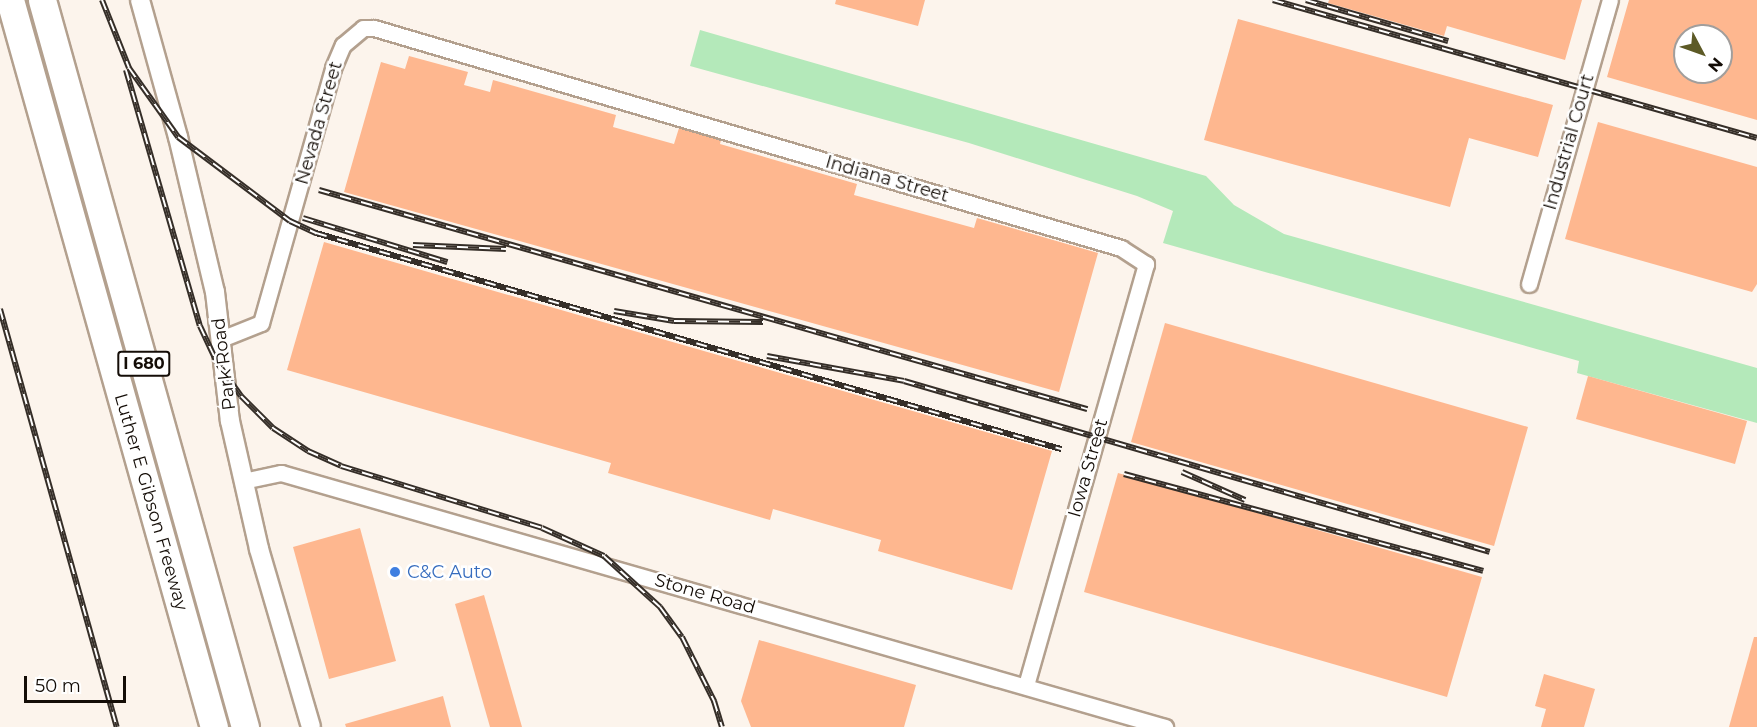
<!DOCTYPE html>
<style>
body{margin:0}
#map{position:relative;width:1757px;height:727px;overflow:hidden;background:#fcf4ec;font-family:Montserrat,sans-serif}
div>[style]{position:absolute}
.green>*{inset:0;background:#b4e9ba}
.building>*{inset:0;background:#feb78f}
.roads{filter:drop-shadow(2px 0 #b3a08e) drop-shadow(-2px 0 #b3a08e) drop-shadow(0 2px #b3a08e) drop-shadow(0 -2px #b3a08e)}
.minor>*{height:15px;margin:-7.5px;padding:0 7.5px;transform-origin:7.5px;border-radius:7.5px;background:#fff}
.tertiary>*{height:18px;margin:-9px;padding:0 9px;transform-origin:9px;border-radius:9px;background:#fff}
.motorway>*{height:27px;margin:-13.5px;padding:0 13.5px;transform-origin:13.5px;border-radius:13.5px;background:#fff}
.rail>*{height:6px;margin-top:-3px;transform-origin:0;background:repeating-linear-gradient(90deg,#fff 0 11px,#352e28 0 22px);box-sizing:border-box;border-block:2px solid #352e28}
.dots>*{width:16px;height:16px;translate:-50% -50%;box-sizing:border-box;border:3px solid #fff;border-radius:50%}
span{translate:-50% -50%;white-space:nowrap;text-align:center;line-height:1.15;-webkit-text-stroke:5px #fff;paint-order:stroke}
.shield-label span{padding:2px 4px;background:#fff;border:2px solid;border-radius:4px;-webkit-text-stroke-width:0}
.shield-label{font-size:16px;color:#140d07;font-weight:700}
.street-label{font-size:18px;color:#140d07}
.shop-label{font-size:18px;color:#366cbe}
.left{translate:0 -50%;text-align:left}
.north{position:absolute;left:1673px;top:24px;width:60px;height:60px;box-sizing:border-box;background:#fff;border:2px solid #a19e9c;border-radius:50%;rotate:131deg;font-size:16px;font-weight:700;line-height:24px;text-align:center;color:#140d07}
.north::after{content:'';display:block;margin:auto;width:21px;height:27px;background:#5d5a26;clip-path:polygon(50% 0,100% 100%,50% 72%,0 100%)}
.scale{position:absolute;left:24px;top:676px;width:102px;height:27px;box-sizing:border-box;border:3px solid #140d07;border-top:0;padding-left:8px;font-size:18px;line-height:21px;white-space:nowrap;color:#140d07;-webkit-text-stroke:4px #fff;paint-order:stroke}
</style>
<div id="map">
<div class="green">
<div style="clip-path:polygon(700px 30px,1206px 176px,1234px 205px,1284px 234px,1757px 368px,1757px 423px,1577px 373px,1579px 361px,1163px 243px,1173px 211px,1137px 196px,969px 143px,690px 66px)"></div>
</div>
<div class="building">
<div style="clip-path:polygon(836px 0,925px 0,918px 26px,835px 4px)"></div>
<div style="clip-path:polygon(1329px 0,1582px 0,1565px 60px,1447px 26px,1444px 36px,1328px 3px)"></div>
<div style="clip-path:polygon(evenodd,1629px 0,1757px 0,1757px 120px,1607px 77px,1629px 0,1685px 36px,1721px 36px,1721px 72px,1685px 72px,1685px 36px)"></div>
<div style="clip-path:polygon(1238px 19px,1553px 105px,1538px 157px,1469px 138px,1450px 207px,1204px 140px)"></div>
<div style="clip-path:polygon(409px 56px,468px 72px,464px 85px,490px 92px,493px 80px,616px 115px,613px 127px,674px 144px,679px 128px,721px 140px,720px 144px,857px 184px,854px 195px,974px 228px,977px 218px,1098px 253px,1059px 392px,344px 192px,381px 62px,405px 69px)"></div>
<div style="clip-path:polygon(1598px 122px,1757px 167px,1757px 284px,1752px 292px,1565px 239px)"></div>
<div style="clip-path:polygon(324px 242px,1052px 451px,1012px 590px,878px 551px,881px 540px,773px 509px,770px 520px,608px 473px,611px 463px,287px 370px)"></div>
<div style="clip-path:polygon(1165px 323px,1528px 427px,1494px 546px,1131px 442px)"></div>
<div style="clip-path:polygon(1588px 376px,1747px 421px,1735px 464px,1576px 419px)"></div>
<div style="clip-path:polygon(1118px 473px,1482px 577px,1447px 697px,1084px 592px)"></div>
<div style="clip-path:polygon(360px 528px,396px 661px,329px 679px,293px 547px)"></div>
<div style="clip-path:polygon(484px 595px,522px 727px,490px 727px,455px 604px)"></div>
<div style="clip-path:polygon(1754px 637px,1757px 637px,1757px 727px,1729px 727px)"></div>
<div style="clip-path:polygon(759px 640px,916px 685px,904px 727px,751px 727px,741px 701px)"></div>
<div style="clip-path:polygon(1544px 674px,1595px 689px,1584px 727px,1541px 727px,1546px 709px,1535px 706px)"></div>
<div style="clip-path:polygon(443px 696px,451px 727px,346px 727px,345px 724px)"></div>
</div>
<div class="roads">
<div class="minor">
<div style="left:1529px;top:284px;width:295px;rotate:-74.1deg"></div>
<div style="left:221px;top:339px;width:43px;rotate:-21.8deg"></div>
<div style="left:261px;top:323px;width:265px;rotate:-74.2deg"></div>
<div style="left:333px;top:68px;width:25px;rotate:-67deg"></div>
<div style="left:343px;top:45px;width:26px;rotate:-40deg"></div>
<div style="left:363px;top:28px;width:11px"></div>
<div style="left:374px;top:28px;width:779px;rotate:16.41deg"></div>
<div style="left:1121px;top:248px;width:30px;rotate:33deg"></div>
<div style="left:1146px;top:264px;width:439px;rotate:105.9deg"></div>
<div style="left:243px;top:481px;width:39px;rotate:-12deg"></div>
<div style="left:281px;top:473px;width:920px;rotate:16.03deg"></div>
</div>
<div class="tertiary">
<div style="left:140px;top:0;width:142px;rotate:74.5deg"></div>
<div style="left:178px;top:137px;width:159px;rotate:76.6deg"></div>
<div style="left:215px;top:292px;width:130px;rotate:83.4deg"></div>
<div style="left:230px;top:421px;width:131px;rotate:77.2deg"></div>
<div style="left:259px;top:549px;width:185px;rotate:73.7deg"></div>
</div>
<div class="motorway">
<div style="left:10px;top:0;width:755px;rotate:74.33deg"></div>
<div style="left:42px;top:0;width:755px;rotate:74.4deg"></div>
</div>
</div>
<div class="rail">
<div style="left:102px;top:0;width:73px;rotate:68.3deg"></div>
<div style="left:129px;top:68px;width:85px;rotate:54.6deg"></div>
<div style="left:178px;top:137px;width:140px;rotate:36.9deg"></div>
<div style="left:290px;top:221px;width:29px;rotate:25deg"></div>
<div style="left:316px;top:233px;width:776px;rotate:16.17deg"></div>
<div style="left:1273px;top:0;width:503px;rotate:15.91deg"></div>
<div style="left:1306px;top:0;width:148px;rotate:16.1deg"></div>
<div style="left:126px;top:70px;width:266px;rotate:73.9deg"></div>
<div style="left:200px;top:326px;width:38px;rotate:65deg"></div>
<div style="left:216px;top:361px;width:43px;rotate:54.5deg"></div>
<div style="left:241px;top:396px;width:45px;rotate:45deg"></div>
<div style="left:273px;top:428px;width:42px;rotate:33.3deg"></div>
<div style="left:308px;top:451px;width:36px;rotate:24deg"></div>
<div style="left:341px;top:466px;width:210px;rotate:17.1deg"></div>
<div style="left:542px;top:528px;width:68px;rotate:24.3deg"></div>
<div style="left:604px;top:556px;width:76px;rotate:42.3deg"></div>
<div style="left:660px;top:607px;width:37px;rotate:54deg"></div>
<div style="left:682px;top:637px;width:72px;rotate:63.4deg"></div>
<div style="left:714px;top:701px;width:27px;rotate:73deg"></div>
<div style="left:319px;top:190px;width:799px;rotate:15.92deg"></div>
<div style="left:303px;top:218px;width:151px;rotate:17deg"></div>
<div style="left:413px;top:245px;width:93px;rotate:2.5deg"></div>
<div style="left:0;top:309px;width:434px;rotate:74.4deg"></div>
<div style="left:614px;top:311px;width:61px;rotate:9.5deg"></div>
<div style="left:674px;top:321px;width:89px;rotate:0.6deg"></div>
<div style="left:767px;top:356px;width:139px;rotate:10.3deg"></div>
<div style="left:904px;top:381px;width:610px;rotate:16.27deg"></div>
<div style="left:1182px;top:472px;width:69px;rotate:24deg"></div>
<div style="left:1124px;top:474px;width:372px;rotate:15.1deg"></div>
</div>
<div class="dots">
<div style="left:395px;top:572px;background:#3f7fe0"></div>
</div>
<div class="shield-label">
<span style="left:144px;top:364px">I 680</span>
</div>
<div class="street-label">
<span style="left:319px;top:123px;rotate:-74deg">Nevada Street</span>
<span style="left:1569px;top:142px;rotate:-74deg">Industrial Court</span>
<span style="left:887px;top:179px;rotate:16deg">Indiana Street</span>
<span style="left:224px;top:364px;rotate:-97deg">Park Road</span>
<span style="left:1088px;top:468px;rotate:-74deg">Iowa Street</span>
<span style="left:151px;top:502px;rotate:74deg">Luther E Gibson Freeway</span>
<span style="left:705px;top:594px;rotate:16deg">Stone Road</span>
</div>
<div class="shop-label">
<span class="left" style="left:407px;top:572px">C&amp;C Auto</span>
</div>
<div class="north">N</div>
<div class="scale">50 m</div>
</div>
